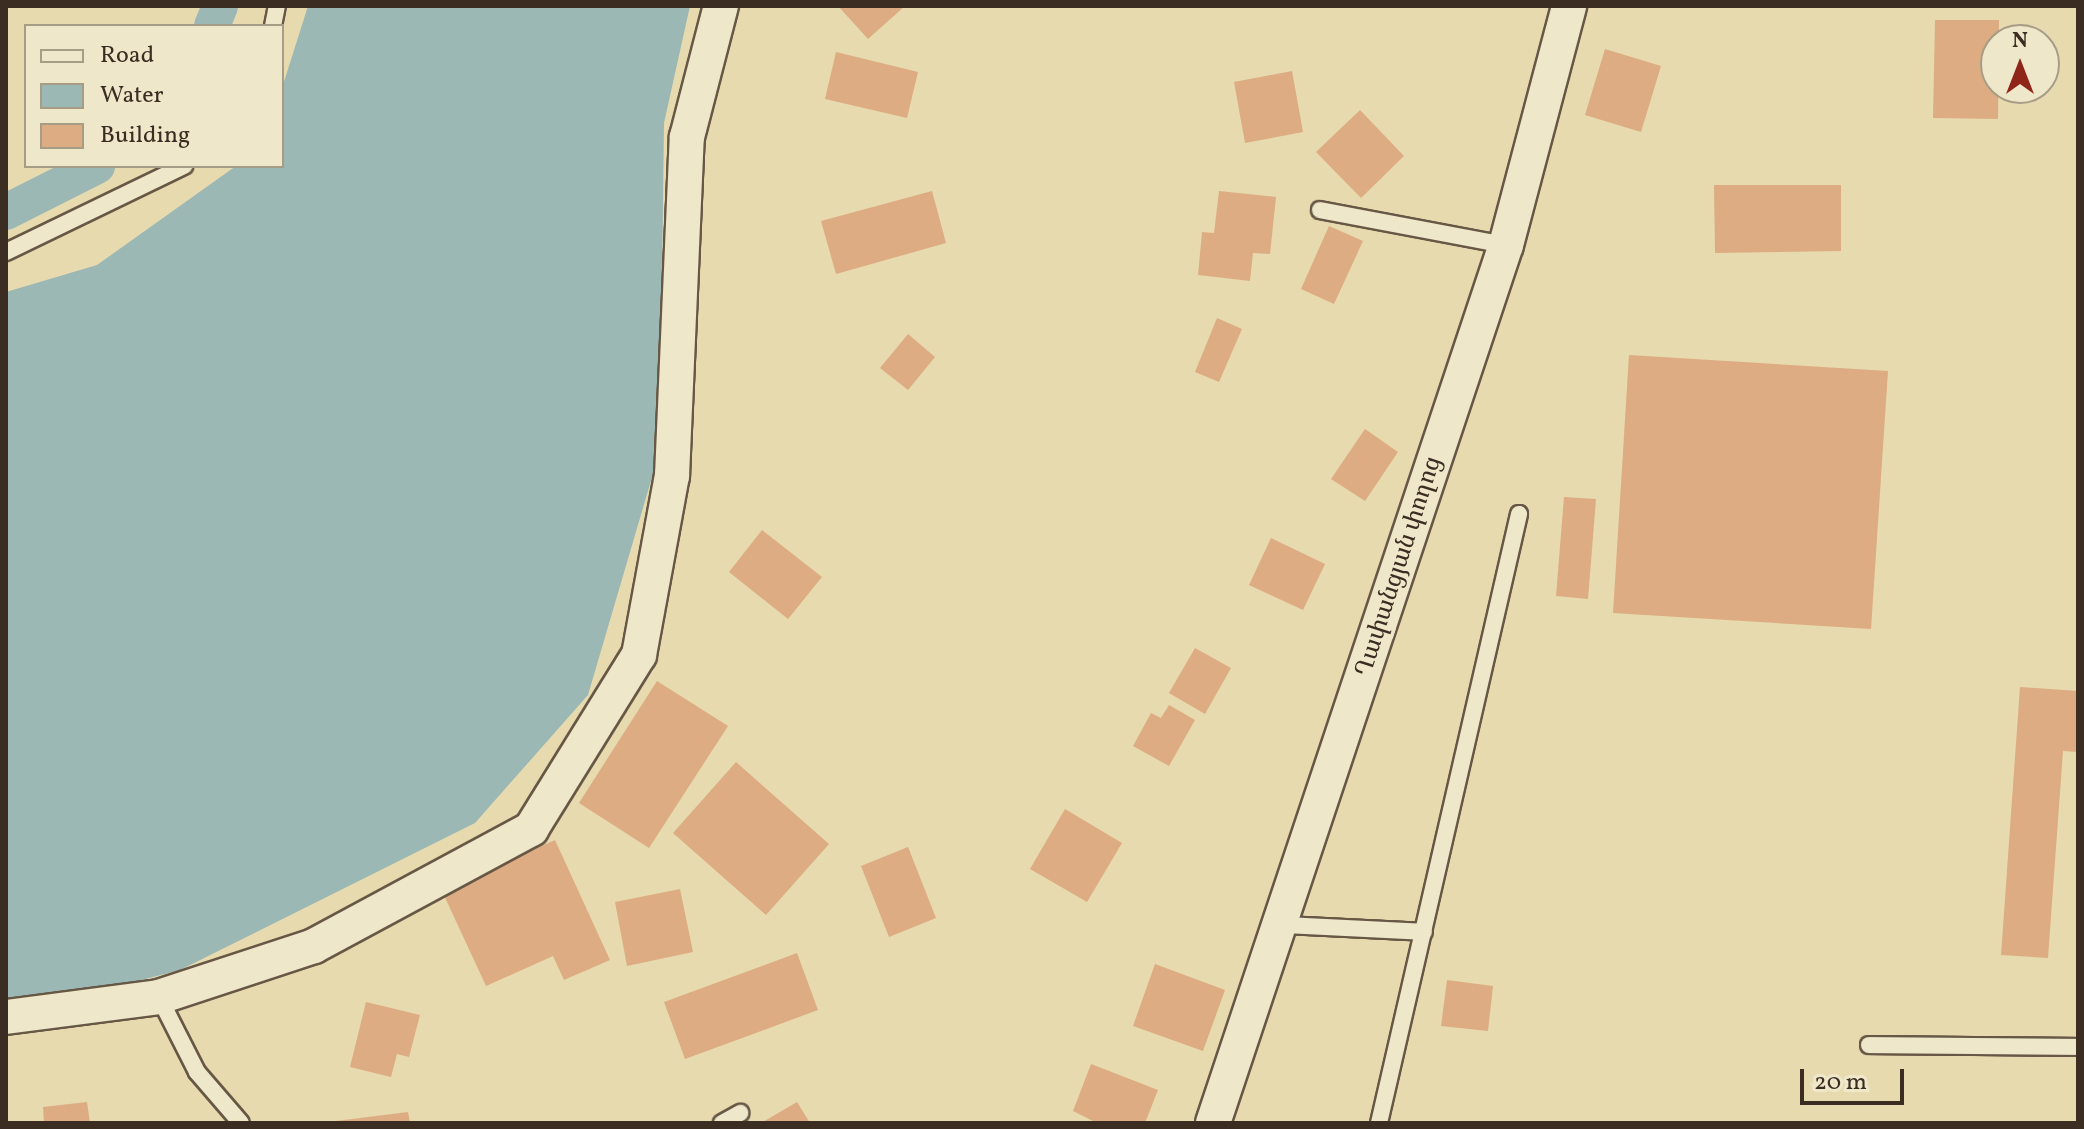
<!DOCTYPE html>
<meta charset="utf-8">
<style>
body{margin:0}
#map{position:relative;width:2084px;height:1129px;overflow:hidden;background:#e7daae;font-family:Vollkorn,"Noto Serif Armenian",serif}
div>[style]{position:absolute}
.water>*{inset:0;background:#9bb8b5}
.canal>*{height:36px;margin:-18px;padding:0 18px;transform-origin:18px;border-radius:18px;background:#9bb8b5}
.building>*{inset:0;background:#ddac82}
.roads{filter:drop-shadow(2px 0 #675846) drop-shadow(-2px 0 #675846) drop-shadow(0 2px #675846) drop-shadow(0 -2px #675846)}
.service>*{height:16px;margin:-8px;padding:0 8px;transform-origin:8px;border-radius:8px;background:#efe7ca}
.minor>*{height:34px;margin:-17px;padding:0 17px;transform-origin:17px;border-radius:17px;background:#efe7ca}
span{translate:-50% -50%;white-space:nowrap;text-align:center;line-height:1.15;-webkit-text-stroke:7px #efe7ca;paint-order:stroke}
.street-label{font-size:24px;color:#3c2d23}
.frame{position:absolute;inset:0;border:8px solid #3c2d23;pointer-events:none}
.legend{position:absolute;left:24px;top:24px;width:260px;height:144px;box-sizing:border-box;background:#efe7ca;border:2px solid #a79d87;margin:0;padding:10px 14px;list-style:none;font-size:24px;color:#3c2d23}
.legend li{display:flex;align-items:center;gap:16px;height:40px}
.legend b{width:40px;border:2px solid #a79d87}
.north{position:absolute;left:1980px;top:24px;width:80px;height:80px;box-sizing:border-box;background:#efe7ca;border:2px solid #a79d87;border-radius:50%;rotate:0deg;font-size:22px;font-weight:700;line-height:32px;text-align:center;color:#3c2d23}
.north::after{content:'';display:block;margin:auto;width:28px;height:36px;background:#8f2418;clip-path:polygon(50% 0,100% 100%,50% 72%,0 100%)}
.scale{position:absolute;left:1800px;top:1069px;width:104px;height:36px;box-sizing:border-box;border:4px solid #3c2d23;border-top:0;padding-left:10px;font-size:24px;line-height:28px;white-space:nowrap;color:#3c2d23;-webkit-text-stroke:6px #efe7ca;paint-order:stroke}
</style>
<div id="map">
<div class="water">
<div style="clip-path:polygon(308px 6px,690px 6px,664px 123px,660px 450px,588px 695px,475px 823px,180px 970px,22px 1011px,6px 1008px,6px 292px,97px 265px,236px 166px,282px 166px,282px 88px)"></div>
</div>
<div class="canal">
<div style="left:212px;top:26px;width:22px;rotate:-68deg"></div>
<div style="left:6px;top:212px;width:102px;rotate:-26.8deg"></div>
</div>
<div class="building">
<div style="clip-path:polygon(838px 6px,905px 6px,868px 39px)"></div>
<div style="clip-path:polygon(1935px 20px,1999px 20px,1998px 119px,1933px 118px)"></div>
<div style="clip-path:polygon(1605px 49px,1661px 66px,1641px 132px,1585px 115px)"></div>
<div style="clip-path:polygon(836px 52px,918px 72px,907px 118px,825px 99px)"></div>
<div style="clip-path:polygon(1292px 71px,1303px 132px,1245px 143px,1234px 82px)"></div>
<div style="clip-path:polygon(1360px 110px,1404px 156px,1361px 198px,1316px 152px)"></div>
<div style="clip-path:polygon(1714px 185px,1841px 185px,1841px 251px,1715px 253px)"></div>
<div style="clip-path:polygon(932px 191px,946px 243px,836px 274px,821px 221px)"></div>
<div style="clip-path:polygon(1219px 191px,1276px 197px,1270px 254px,1253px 253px,1250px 281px,1198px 275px,1202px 232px,1214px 233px)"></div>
<div style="clip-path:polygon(1329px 226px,1363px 241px,1334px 304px,1301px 289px)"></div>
<div style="clip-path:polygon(1217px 318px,1242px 329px,1219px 382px,1195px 372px)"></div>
<div style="clip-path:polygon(908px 334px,935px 357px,908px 390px,880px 368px)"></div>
<div style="clip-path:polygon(1629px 355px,1888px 371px,1871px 629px,1613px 613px)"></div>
<div style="clip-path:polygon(1365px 429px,1398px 452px,1365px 501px,1331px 479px)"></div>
<div style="clip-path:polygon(1564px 497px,1596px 499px,1588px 599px,1556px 596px)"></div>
<div style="clip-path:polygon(762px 530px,822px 577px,788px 619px,729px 572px)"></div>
<div style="clip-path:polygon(1271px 538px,1325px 564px,1303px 610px,1249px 585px)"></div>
<div style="clip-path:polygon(1195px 648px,1231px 668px,1205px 714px,1169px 693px)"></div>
<div style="clip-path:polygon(657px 681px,728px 726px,649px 848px,579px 803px)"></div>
<div style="clip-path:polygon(2020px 687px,2078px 691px,2078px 752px,2063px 751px,2048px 958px,2001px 955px)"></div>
<div style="clip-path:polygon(1169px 705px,1195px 720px,1169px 766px,1133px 746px,1151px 713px,1161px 718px)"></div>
<div style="clip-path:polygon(736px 762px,829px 844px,766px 915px,673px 833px)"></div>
<div style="clip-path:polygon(1065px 809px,1122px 843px,1087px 902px,1030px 869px)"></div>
<div style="clip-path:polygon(555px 840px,610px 960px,564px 980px,553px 956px,486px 986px,442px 891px)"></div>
<div style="clip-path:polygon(908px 847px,936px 918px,889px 937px,861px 866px)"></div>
<div style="clip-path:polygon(680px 889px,693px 952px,627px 966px,615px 902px)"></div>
<div style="clip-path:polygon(797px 953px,818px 1010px,685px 1059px,664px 1002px)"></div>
<div style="clip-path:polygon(1155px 964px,1225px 990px,1203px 1051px,1133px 1026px)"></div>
<div style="clip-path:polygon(1447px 980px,1493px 986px,1488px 1031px,1441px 1026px)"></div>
<div style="clip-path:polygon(366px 1002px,420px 1015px,409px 1057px,397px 1054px,391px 1077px,350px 1067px)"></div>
<div style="clip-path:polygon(1091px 1064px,1158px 1090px,1145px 1123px,1097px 1123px,1073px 1111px)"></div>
<div style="clip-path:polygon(87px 1102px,90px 1123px,44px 1123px,43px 1107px)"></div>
<div style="clip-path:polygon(797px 1102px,810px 1123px,761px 1123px)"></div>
<div style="clip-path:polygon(408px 1112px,410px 1123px,336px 1123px,336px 1121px)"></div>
</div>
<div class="roads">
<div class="service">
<div style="left:273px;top:26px;width:20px;rotate:-79deg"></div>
<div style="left:1320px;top:210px;width:189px;rotate:10.7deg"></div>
<div style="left:6px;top:252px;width:198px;rotate:-25.8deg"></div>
<div style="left:1283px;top:925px;width:141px;rotate:2.8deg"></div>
<div style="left:159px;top:997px;width:84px;rotate:63.1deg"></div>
<div style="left:197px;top:1072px;width:67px;rotate:49.2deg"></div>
<div style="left:1869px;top:1045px;width:209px;rotate:0.5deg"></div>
<div style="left:722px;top:1123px;width:21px;rotate:-29deg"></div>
<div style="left:1379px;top:1123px;width:625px;rotate:-77.05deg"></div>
</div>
<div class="minor">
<div style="left:6px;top:1017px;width:154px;rotate:-7.4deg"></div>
<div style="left:159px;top:997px;width:163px;rotate:-18.2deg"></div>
<div style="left:314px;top:946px;width:247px;rotate:-28.3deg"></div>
<div style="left:531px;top:829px;width:205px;rotate:-58.2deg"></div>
<div style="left:639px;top:655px;width:182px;rotate:-79.6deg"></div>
<div style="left:672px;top:476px;width:339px;rotate:-87.5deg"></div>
<div style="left:687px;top:137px;width:135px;rotate:-75.5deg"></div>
<div style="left:1213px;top:1123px;width:926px;rotate:-71.55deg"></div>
<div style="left:1506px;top:245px;width:247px;rotate:-75.2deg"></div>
</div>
</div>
<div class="street-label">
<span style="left:1400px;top:567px;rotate:-72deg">Ղափանցյան փողոց</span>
</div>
<div class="frame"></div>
<ul class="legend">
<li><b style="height:10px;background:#efe7ca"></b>Road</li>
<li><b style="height:22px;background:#9bb8b5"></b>Water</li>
<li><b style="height:22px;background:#ddac82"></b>Building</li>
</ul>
<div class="north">N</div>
<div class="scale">20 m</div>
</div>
